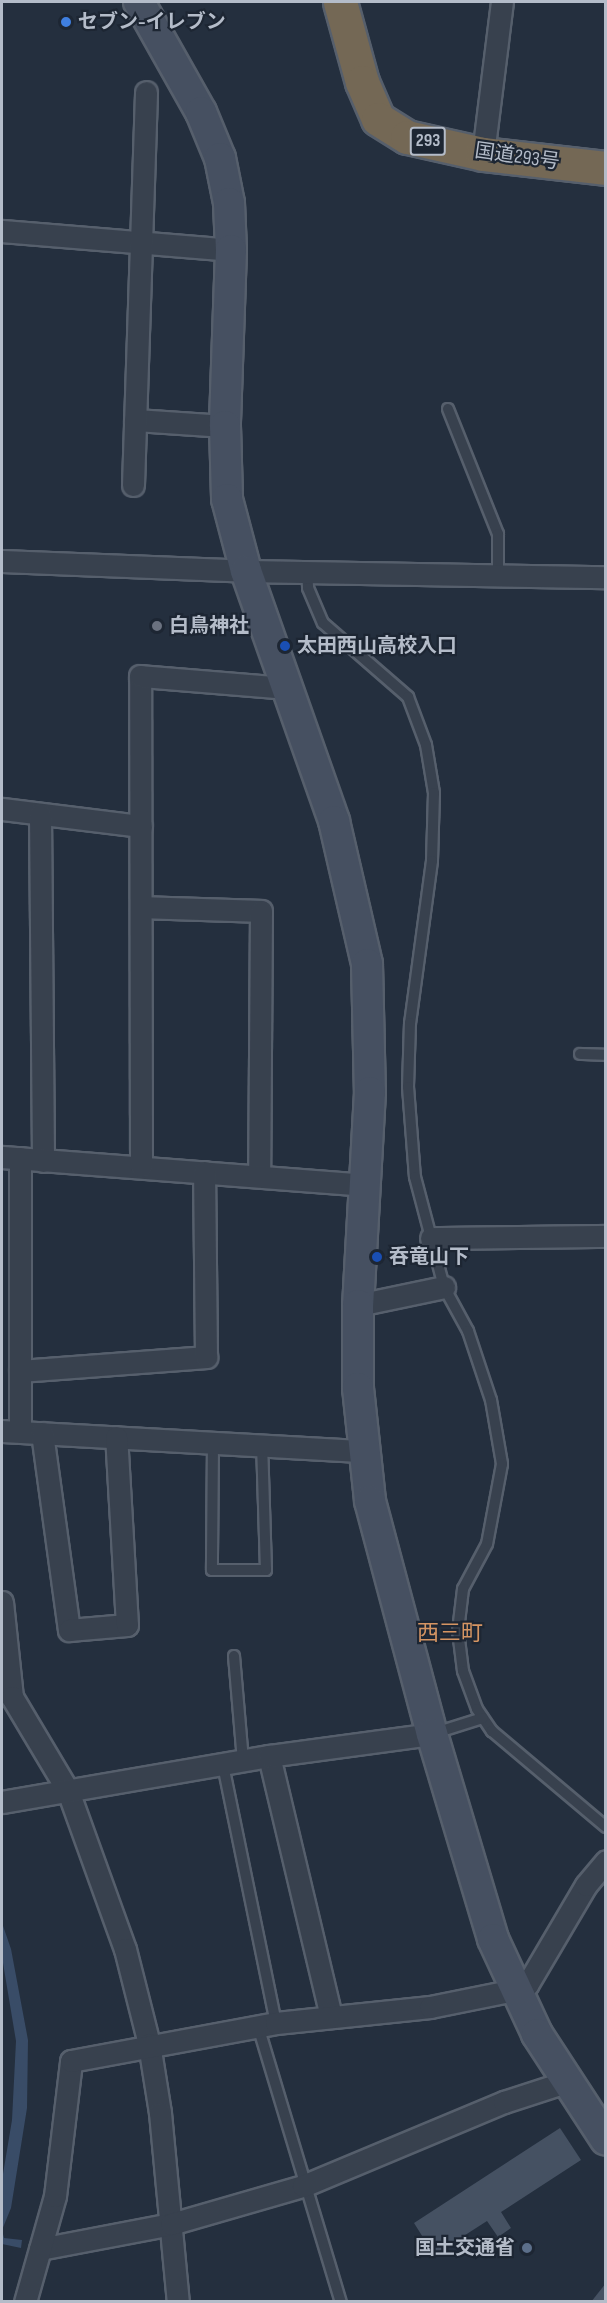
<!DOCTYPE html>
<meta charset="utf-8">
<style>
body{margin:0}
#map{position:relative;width:607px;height:2303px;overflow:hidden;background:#242f3e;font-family:"Sofia Sans Condensed","Noto Sans JP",sans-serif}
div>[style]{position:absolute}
.water>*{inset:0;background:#394c67}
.building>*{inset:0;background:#455162}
.roads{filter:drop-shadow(2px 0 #565f6c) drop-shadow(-2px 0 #565f6c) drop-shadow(0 2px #565f6c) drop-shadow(0 -2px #565f6c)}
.lane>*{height:10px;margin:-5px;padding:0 5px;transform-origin:5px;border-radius:5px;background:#38414e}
.street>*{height:21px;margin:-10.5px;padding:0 10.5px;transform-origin:10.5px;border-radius:10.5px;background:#38414e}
.secondary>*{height:30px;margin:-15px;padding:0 15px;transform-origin:15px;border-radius:15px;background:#465061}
.highway>*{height:33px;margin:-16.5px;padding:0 16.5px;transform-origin:16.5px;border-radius:16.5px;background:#746855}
.dots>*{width:16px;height:16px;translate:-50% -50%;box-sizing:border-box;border:3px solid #1d2633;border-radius:50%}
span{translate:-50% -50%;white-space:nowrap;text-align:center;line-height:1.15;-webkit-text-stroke:4.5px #1d2633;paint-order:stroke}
.shield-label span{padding:2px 4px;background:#1d2633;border:2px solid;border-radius:4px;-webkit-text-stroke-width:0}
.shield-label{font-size:18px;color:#b4bcc9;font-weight:700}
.poi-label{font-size:20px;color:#b4bcc9;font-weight:700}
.left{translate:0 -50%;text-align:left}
.right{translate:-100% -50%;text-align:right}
.street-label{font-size:20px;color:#b4bcc9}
.quarter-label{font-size:22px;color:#d59563}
.frame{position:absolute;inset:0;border:3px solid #b4bcc9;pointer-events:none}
</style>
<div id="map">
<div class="water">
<div style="clip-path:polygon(2px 1923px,11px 1949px,28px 2040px,27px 2108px,11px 2208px,2px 2230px,4px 2238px,22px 2240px,21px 2248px,2px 2244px,2px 2180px,12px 2120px,16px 2041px,2px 1957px)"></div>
</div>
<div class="building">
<div style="clip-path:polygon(560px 2128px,581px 2160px,501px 2212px,511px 2228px,498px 2237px,487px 2221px,434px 2255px,414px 2223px)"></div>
<div style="clip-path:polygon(606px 2283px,606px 2302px,591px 2302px)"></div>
</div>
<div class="roads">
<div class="lane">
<div style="left:448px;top:409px;width:135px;rotate:68.2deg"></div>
<div style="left:498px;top:534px;width:39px;rotate:90deg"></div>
<div style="left:307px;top:572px;width:16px;rotate:86deg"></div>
<div style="left:308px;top:588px;width:38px;rotate:67deg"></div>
<div style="left:323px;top:623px;width:113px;rotate:41deg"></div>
<div style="left:408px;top:697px;width:51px;rotate:69.4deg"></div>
<div style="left:426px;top:745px;width:49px;rotate:80.5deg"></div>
<div style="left:434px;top:793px;width:68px;rotate:91.7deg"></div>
<div style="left:432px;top:861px;width:163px;rotate:97.7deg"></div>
<div style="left:410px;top:1023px;width:64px;rotate:91.8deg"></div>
<div style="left:408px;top:1087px;width:90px;rotate:85.6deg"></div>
<div style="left:415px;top:1177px;width:114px;rotate:75.2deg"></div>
<div style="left:444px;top:1287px;width:50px;rotate:61.4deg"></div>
<div style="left:468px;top:1331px;width:73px;rotate:71.6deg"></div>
<div style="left:491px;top:1400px;width:65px;rotate:80.2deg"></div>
<div style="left:502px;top:1464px;width:81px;rotate:100.6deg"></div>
<div style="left:487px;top:1544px;width:51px;rotate:118.1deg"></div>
<div style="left:463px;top:1589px;width:42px;rotate:96.8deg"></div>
<div style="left:458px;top:1631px;width:40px;rotate:82.9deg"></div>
<div style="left:463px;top:1671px;width:40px;rotate:69.8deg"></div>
<div style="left:477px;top:1709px;width:27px;rotate:56deg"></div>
<div style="left:492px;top:1731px;width:149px;rotate:40.1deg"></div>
<div style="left:580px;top:1054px;width:26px;rotate:2deg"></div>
<div style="left:213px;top:1443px;width:127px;rotate:90.5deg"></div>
<div style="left:212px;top:1570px;width:54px"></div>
<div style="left:266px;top:1570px;width:124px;rotate:-91.8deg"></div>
<div style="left:234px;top:1656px;width:105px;rotate:85.1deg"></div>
<div style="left:435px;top:1733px;width:50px;rotate:-17.4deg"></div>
<div style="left:223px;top:1765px;width:263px;rotate:78.4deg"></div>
<div style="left:258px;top:2026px;width:288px;rotate:73.3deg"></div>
</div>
<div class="street">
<div style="left:483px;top:154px;width:153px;rotate:-82.9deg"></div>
<div style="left:2px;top:231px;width:230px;rotate:4.7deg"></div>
<div style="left:135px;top:420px;width:90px;rotate:3.8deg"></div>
<div style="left:133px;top:485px;width:393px;rotate:-88.1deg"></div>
<div style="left:2px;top:561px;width:244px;rotate:2.3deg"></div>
<div style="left:246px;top:571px;width:360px;rotate:1deg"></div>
<div style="left:2px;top:809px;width:140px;rotate:7deg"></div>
<div style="left:40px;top:814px;width:347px;rotate:89.5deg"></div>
<div style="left:141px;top:907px;width:120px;rotate:1.9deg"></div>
<div style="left:261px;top:911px;width:265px;rotate:90.4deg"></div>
<div style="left:2px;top:1157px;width:365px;rotate:4.4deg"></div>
<div style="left:141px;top:1166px;width:490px;rotate:-90.1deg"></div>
<div style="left:140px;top:676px;width:147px;rotate:4.7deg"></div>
<div style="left:431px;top:1238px;width:175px;rotate:-0.7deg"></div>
<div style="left:358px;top:1305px;width:88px;rotate:-11.8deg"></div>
<div style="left:20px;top:1371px;width:187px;rotate:-4.3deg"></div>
<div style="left:206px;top:1357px;width:185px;rotate:-90.6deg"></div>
<div style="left:2px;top:1431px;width:361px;rotate:3.2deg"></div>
<div style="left:20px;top:1431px;width:273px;rotate:-90deg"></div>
<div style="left:42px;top:1433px;width:199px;rotate:82.2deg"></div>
<div style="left:69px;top:1630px;width:58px;rotate:-4.9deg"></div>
<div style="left:127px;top:1625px;width:188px;rotate:-93.3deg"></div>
<div style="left:2px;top:1602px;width:96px;rotate:84deg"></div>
<div style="left:12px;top:1697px;width:109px;rotate:59.2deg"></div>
<div style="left:68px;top:1791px;width:168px;rotate:70.2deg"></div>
<div style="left:125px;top:1949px;width:98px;rotate:75.8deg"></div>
<div style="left:149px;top:2044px;width:70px;rotate:80.9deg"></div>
<div style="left:160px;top:2113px;width:190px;rotate:84.6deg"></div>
<div style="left:269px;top:1756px;width:267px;rotate:76.6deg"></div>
<div style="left:2px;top:1802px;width:271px;rotate:-9.8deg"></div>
<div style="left:269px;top:1756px;width:164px;rotate:-7.7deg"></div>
<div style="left:40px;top:2249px;width:133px;rotate:-10.8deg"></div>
<div style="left:171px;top:2224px;width:137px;rotate:-16.1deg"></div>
<div style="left:303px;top:2186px;width:218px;rotate:-22.7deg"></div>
<div style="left:504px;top:2102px;width:68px;rotate:-17.9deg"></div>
<div style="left:25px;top:2302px;width:110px;rotate:-74.2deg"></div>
<div style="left:55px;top:2196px;width:136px;rotate:-83.2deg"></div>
<div style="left:71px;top:2061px;width:208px;rotate:-10.5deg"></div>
<div style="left:276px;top:2023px;width:155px;rotate:-5.9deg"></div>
<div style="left:430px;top:2007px;width:86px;rotate:-11.4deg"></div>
<div style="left:514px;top:1990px;width:14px;rotate:-21deg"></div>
<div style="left:527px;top:1985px;width:116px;rotate:-59.5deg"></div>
<div style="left:586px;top:1885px;width:31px;rotate:-50deg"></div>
</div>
<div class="secondary">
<div style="left:139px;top:2px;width:126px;rotate:60.6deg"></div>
<div style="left:201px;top:112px;width:50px;rotate:67.6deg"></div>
<div style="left:220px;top:158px;width:46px;rotate:78.7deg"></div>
<div style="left:229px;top:203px;width:47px;rotate:87.6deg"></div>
<div style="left:231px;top:250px;width:176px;rotate:92deg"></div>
<div style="left:225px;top:426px;width:73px;rotate:88.4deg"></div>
<div style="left:227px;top:499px;width:74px;rotate:75.2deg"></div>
<div style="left:246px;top:571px;width:265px;rotate:70.6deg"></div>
<div style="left:334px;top:821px;width:147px;rotate:77deg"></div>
<div style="left:367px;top:964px;width:128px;rotate:88.7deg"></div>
<div style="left:370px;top:1092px;width:213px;rotate:93.2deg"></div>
<div style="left:358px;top:1305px;width:83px;rotate:90deg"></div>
<div style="left:358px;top:1388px;width:114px;rotate:83.9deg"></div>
<div style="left:370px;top:1501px;width:241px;rotate:75.1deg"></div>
<div style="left:432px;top:1734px;width:214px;rotate:73.4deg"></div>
<div style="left:493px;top:1939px;width:105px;rotate:65.1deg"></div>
<div style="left:537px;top:2034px;width:126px;rotate:56.9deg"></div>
</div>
<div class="highway">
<div style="left:340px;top:2px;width:83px;rotate:74.6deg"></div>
<div style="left:362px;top:82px;width:40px;rotate:66.6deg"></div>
<div style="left:378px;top:119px;width:34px;rotate:32deg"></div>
<div style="left:407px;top:137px;width:78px;rotate:12.6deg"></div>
<div style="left:483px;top:154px;width:124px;rotate:6.5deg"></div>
</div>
</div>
<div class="dots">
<div style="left:66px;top:22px;background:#3f7fe0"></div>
<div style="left:157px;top:626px;background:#6b7280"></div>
<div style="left:285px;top:646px;background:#1a4fb4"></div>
<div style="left:377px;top:1257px;background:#1a4fb4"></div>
<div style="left:527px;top:2248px;background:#5c6f8a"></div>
</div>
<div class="shield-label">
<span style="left:428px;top:141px">293</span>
</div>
<div class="poi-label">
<span class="left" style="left:78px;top:22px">セブン-イレブン</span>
<span class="left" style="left:169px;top:626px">白鳥神社</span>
<span class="left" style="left:297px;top:646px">太田西山高校入口</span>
<span class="left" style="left:389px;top:1257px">呑竜山下</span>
<span class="right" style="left:515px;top:2248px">国土交通省</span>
</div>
<div class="street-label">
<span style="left:517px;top:157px;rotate:8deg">国道293号</span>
</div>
<div class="quarter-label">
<span style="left:450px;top:1634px">西三町</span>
</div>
<div class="frame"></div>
</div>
